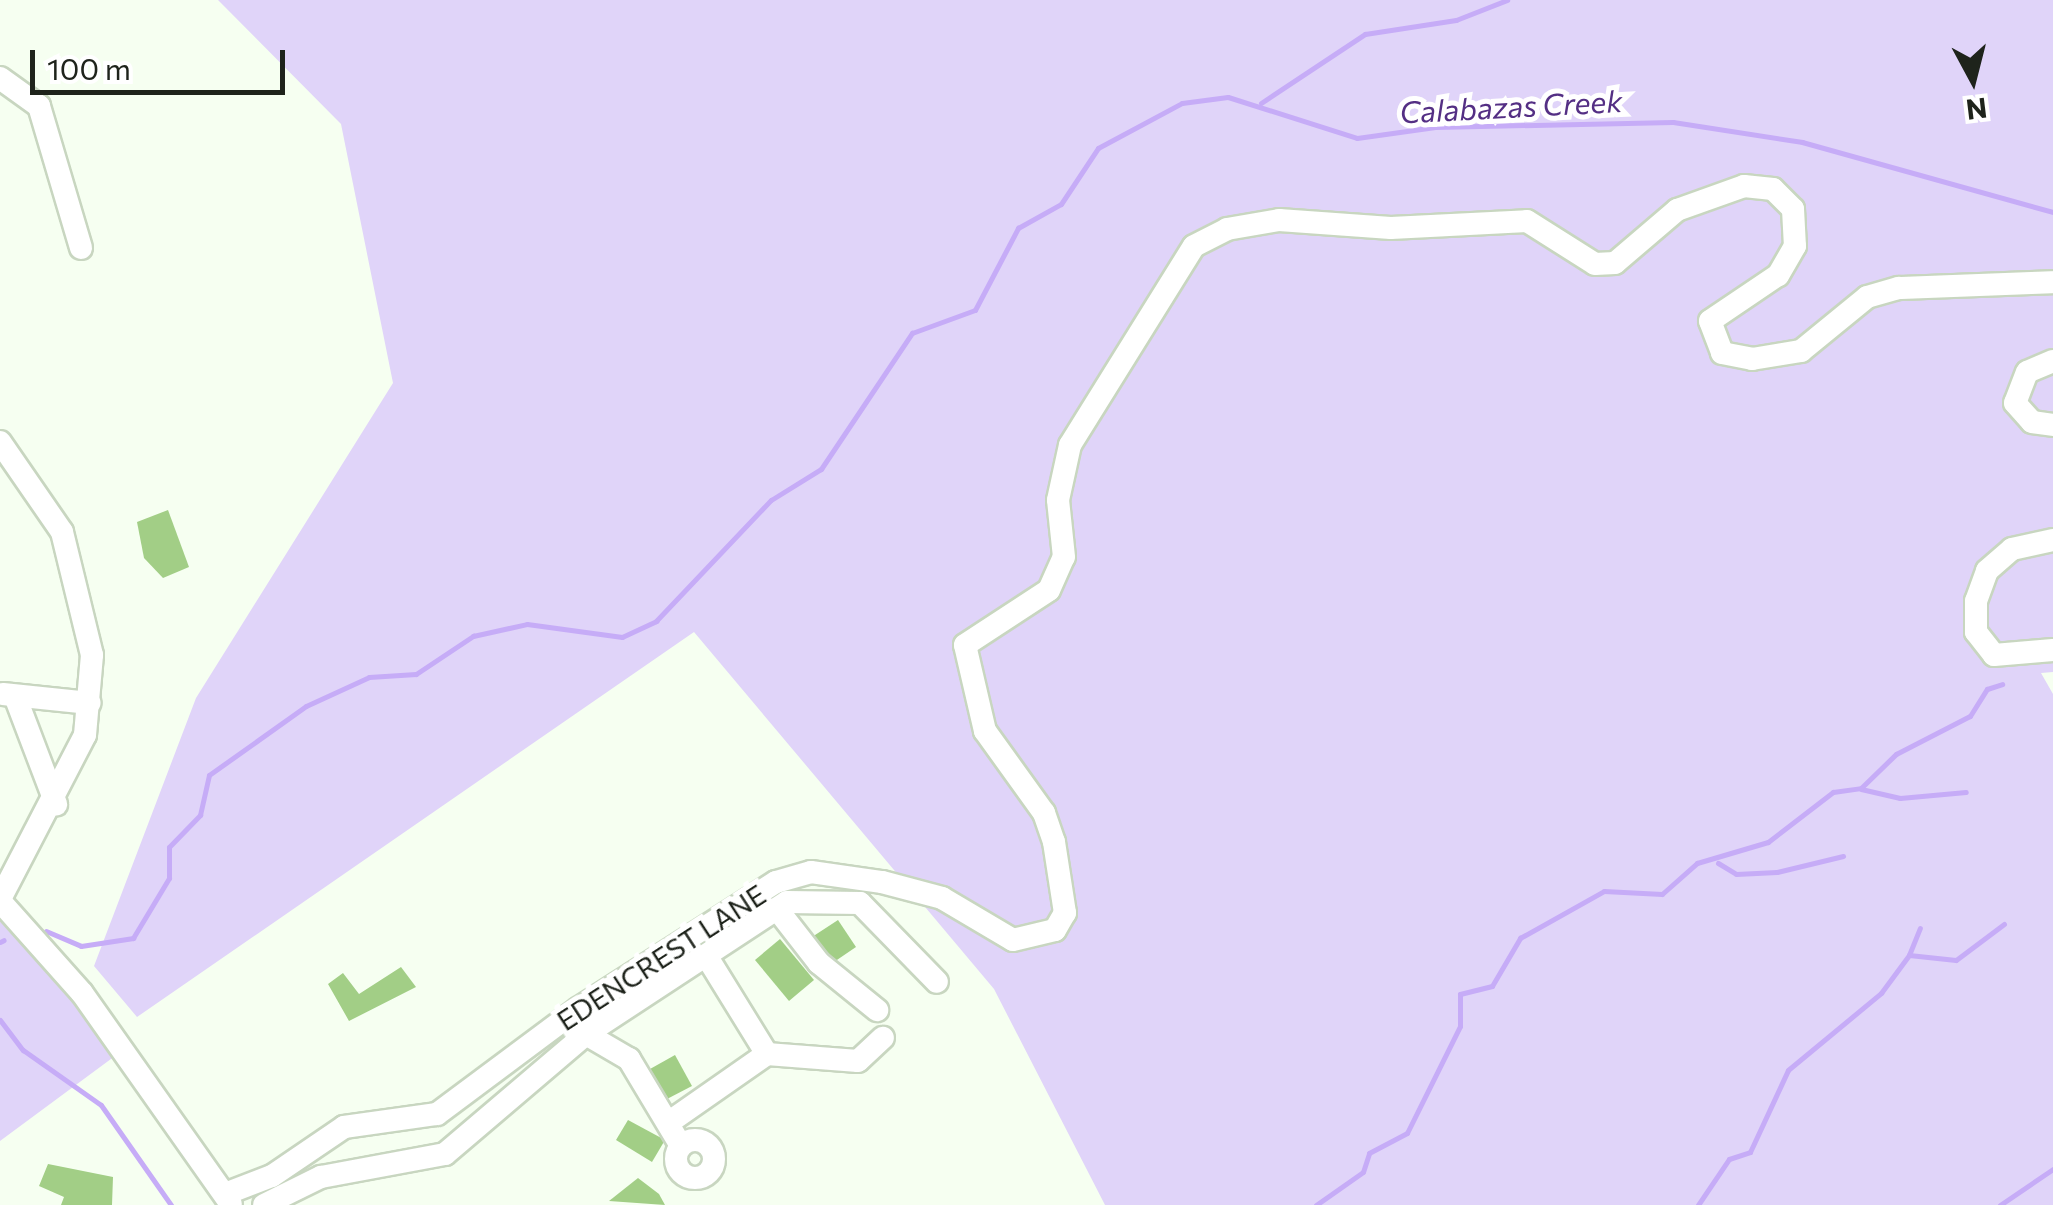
<!DOCTYPE html>
<style>
body{margin:0}
#map{position:relative;width:2053px;height:1205px;overflow:hidden;background:#f6fff1;font-family:Commissioner,sans-serif}
div>[style]{position:absolute}
.green>*{inset:0;background:#e0d4f9}
.stream>*{height:5px;margin:-2.5px;padding:0 2.5px;transform-origin:2.5px;border-radius:2.5px;background:#c6acf7}
.building>*{inset:0;background:#a2ce86}
.roads{filter:drop-shadow(2px 0 #c8d6c0) drop-shadow(-2px 0 #c8d6c0) drop-shadow(0 2px #c8d6c0) drop-shadow(0 -2px #c8d6c0)}
.minor>*{height:22px;margin:-11px;padding:0 11px;transform-origin:11px;border-radius:11px;background:#fff}
.minor>.ring{margin:-11px;padding:0;box-sizing:content-box;background:none;border:22px solid #fff;border-radius:50%}
span{translate:-50% -50%;white-space:nowrap;text-align:center;line-height:1.15;-webkit-text-stroke:10px #fff;paint-order:stroke}
.street-label{font-size:28px;color:#1e231b}
.water-label{font-size:30px;color:#542f84;font-style:italic}
.north{position:absolute;left:1923px;top:30px;width:100px;height:100px;-webkit-text-stroke:8px #fff;paint-order:stroke;rotate:173deg;font-size:28px;font-weight:700;line-height:40px;text-align:center;color:#1e231b}
.north::after{content:'';display:block;margin:auto;width:35px;height:45px;background:#1e231b;clip-path:polygon(50% 0,100% 100%,50% 72%,0 100%)}
.scale{position:absolute;left:30px;top:50px;width:255px;height:45px;box-sizing:border-box;border:5px solid #1e231b;border-top:0;padding-left:12px;font-size:30px;line-height:35px;white-space:nowrap;color:#1e231b;-webkit-text-stroke:8px #fff;paint-order:stroke}
</style>
<div id="map">
<div class="green">
<div style="clip-path:polygon(218px 0,2053px 0,2053px 672px,2041px 673px,2053px 694px,2053px 1205px,1105px 1205px,994px 989px,694px 632px,137px 1017px,94px 966px,196px 698px,393px 383px,341px 124px)"></div>
<div style="clip-path:polygon(0 894px,115px 1056px,0 1141px)"></div>
</div>
<div class="stream">
<div style="left:1261px;top:103px;width:125px;rotate:-33.6deg"></div>
<div style="left:1365px;top:34px;width:92px;rotate:-8.7deg"></div>
<div style="left:1456px;top:20px;width:55px;rotate:-21.4deg"></div>
<div style="left:1861px;top:789px;width:40px;rotate:13deg"></div>
<div style="left:1900px;top:798px;width:66px;rotate:-5.2deg"></div>
<div style="left:1718px;top:863px;width:21px;rotate:31deg"></div>
<div style="left:1736px;top:874px;width:41px;rotate:-2.8deg"></div>
<div style="left:1777px;top:872px;width:68px;rotate:-13.6deg"></div>
<div style="left:46px;top:931px;width:38px;rotate:23deg"></div>
<div style="left:81px;top:946px;width:53px;rotate:-8.7deg"></div>
<div style="left:133px;top:938px;width:70px;rotate:-59deg"></div>
<div style="left:169px;top:878px;width:31px;rotate:-90deg"></div>
<div style="left:169px;top:847px;width:45px;rotate:-45.9deg"></div>
<div style="left:200px;top:815px;width:41px;rotate:-77.3deg"></div>
<div style="left:209px;top:775px;width:119px;rotate:-35.4deg"></div>
<div style="left:306px;top:706px;width:69px;rotate:-24.7deg"></div>
<div style="left:369px;top:677px;width:47px;rotate:-3.7deg"></div>
<div style="left:416px;top:674px;width:69px;rotate:-33.7deg"></div>
<div style="left:473px;top:636px;width:55px;rotate:-12.5deg"></div>
<div style="left:527px;top:624px;width:96px;rotate:7.8deg"></div>
<div style="left:622px;top:637px;width:38px;rotate:-25deg"></div>
<div style="left:656px;top:621px;width:167px;rotate:-46.5deg"></div>
<div style="left:771px;top:500px;width:59px;rotate:-31.8deg"></div>
<div style="left:821px;top:469px;width:164px;rotate:-56.2deg"></div>
<div style="left:912px;top:333px;width:67px;rotate:-20.1deg"></div>
<div style="left:975px;top:310px;width:93px;rotate:-62.3deg"></div>
<div style="left:1018px;top:228px;width:49px;rotate:-29.2deg"></div>
<div style="left:1061px;top:204px;width:67px;rotate:-56.5deg"></div>
<div style="left:1098px;top:148px;width:95px;rotate:-28.2deg"></div>
<div style="left:1182px;top:103px;width:46px;rotate:-7.4deg"></div>
<div style="left:1228px;top:97px;width:135px;rotate:17.6deg"></div>
<div style="left:1357px;top:138px;width:79px;rotate:-8deg"></div>
<div style="left:1435px;top:127px;width:238px;rotate:-1.2deg"></div>
<div style="left:1673px;top:122px;width:131px;rotate:8.8deg"></div>
<div style="left:1802px;top:142px;width:261px;rotate:15.6deg"></div>
<div style="left:0;top:942px;width:4px;rotate:-27deg"></div>
<div style="left:1909px;top:955px;width:29px;rotate:-68deg"></div>
<div style="left:0;top:1020px;width:38px;rotate:53deg"></div>
<div style="left:23px;top:1050px;width:95px;rotate:35.2deg"></div>
<div style="left:101px;top:1105px;width:122px;rotate:55deg"></div>
<div style="left:1316px;top:1205px;width:57px;rotate:-35.1deg"></div>
<div style="left:1363px;top:1172px;width:20px;rotate:-72deg"></div>
<div style="left:1369px;top:1153px;width:43px;rotate:-27.8deg"></div>
<div style="left:1407px;top:1133px;width:119px;rotate:-63.6deg"></div>
<div style="left:1460px;top:1026px;width:32px;rotate:-90deg"></div>
<div style="left:1460px;top:994px;width:33px;rotate:-14deg"></div>
<div style="left:1492px;top:986px;width:56px;rotate:-59.7deg"></div>
<div style="left:1520px;top:938px;width:96px;rotate:-29.2deg"></div>
<div style="left:1604px;top:891px;width:58px;rotate:3deg"></div>
<div style="left:1662px;top:894px;width:47px;rotate:-41.5deg"></div>
<div style="left:1697px;top:863px;width:74px;rotate:-16.5deg"></div>
<div style="left:1768px;top:842px;width:82px;rotate:-37.6deg"></div>
<div style="left:1833px;top:792px;width:28px;rotate:-8deg"></div>
<div style="left:1861px;top:788px;width:49px;rotate:-44.2deg"></div>
<div style="left:1896px;top:754px;width:83px;rotate:-27.2deg"></div>
<div style="left:1970px;top:716px;width:32px;rotate:-58deg"></div>
<div style="left:1987px;top:689px;width:16px;rotate:-18deg"></div>
<div style="left:1698px;top:1205px;width:55px;rotate:-56deg"></div>
<div style="left:1729px;top:1159px;width:22px;rotate:-18deg"></div>
<div style="left:1750px;top:1152px;width:90px;rotate:-65.1deg"></div>
<div style="left:1788px;top:1070px;width:121px;rotate:-39.6deg"></div>
<div style="left:1881px;top:993px;width:47px;rotate:-53.6deg"></div>
<div style="left:1909px;top:955px;width:47px;rotate:6.1deg"></div>
<div style="left:1956px;top:960px;width:60px;rotate:-36.9deg"></div>
<div style="left:2000px;top:1205px;width:64px;rotate:-34.2deg"></div>
</div>
<div class="building">
<div style="clip-path:polygon(168px 510px,189px 567px,163px 578px,144px 558px,137px 522px)"></div>
<div style="clip-path:polygon(838px 920px,856px 947px,831px 964px,812px 937px)"></div>
<div style="clip-path:polygon(780px 939px,814px 980px,789px 1001px,755px 960px)"></div>
<div style="clip-path:polygon(401px 967px,416px 987px,349px 1021px,328px 984px,343px 973px,359px 994px)"></div>
<div style="clip-path:polygon(675px 1055px,692px 1086px,667px 1099px,650px 1069px)"></div>
<div style="clip-path:polygon(628px 1120px,665px 1140px,652px 1162px,616px 1140px)"></div>
<div style="clip-path:polygon(48px 1164px,113px 1177px,112px 1205px,61px 1205px,64px 1197px,39px 1186px)"></div>
<div style="clip-path:polygon(638px 1178px,659px 1194px,665px 1205px,609px 1201px)"></div>
</div>
<div class="roads">
<div class="minor">
<div style="left:0;top:78px;width:48px;rotate:35.7deg"></div>
<div style="left:39px;top:106px;width:148px;rotate:73.5deg"></div>
<div style="left:2053px;top:361px;width:28px;rotate:157deg"></div>
<div style="left:2027px;top:372px;width:33px;rotate:111deg"></div>
<div style="left:2015px;top:403px;width:25px;rotate:48deg"></div>
<div style="left:2032px;top:422px;width:21px;rotate:8deg"></div>
<div style="left:0;top:442px;width:109px;rotate:55.4deg"></div>
<div style="left:62px;top:532px;width:127px;rotate:76.3deg"></div>
<div style="left:92px;top:655px;width:80px;rotate:95deg"></div>
<div style="left:85px;top:735px;width:185px;rotate:117.4deg"></div>
<div style="left:2053px;top:540px;width:42px;rotate:167.6deg"></div>
<div style="left:2012px;top:549px;width:33px;rotate:139deg"></div>
<div style="left:1987px;top:571px;width:32px;rotate:110deg"></div>
<div style="left:1976px;top:601px;width:31px;rotate:90deg"></div>
<div style="left:1976px;top:632px;width:29px;rotate:52deg"></div>
<div style="left:1994px;top:655px;width:59px;rotate:-4.8deg"></div>
<div style="left:3px;top:694px;width:87px;rotate:5.9deg"></div>
<div style="left:15px;top:696px;width:116px;rotate:69.2deg"></div>
<div style="left:0;top:901px;width:123px;rotate:48.3deg"></div>
<div style="left:82px;top:993px;width:258px;rotate:54.8deg"></div>
<div style="left:777px;top:909px;width:68px;rotate:52.1deg"></div>
<div style="left:819px;top:963px;width:75px;rotate:39deg"></div>
<div style="left:707px;top:957px;width:114px;rotate:58.3deg"></div>
<div style="left:586px;top:1034px;width:240px;rotate:-33.3deg"></div>
<div style="left:787px;top:902px;width:73px;rotate:0.8deg"></div>
<div style="left:860px;top:903px;width:110px;rotate:45.7deg"></div>
<div style="left:668px;top:1123px;width:121px;rotate:-34.9deg"></div>
<div style="left:767px;top:1054px;width:91px;rotate:4.4deg"></div>
<div style="left:858px;top:1061px;width:34px;rotate:-43deg"></div>
<div class="ring" style="left:676px;top:1140px;width:16px;height:16px"></div>
<div style="left:225px;top:1194px;width:50px;rotate:-21deg"></div>
<div style="left:272px;top:1176px;width:87px;rotate:-34.2deg"></div>
<div style="left:344px;top:1127px;width:94px;rotate:-8deg"></div>
<div style="left:437px;top:1114px;width:176px;rotate:-36.7deg"></div>
<div style="left:578px;top:1009px;width:235px;rotate:-32.7deg"></div>
<div style="left:776px;top:882px;width:36px;rotate:-16deg"></div>
<div style="left:811px;top:872px;width:72px;rotate:8deg"></div>
<div style="left:882px;top:882px;width:62px;rotate:14.9deg"></div>
<div style="left:942px;top:898px;width:82px;rotate:30.6deg"></div>
<div style="left:1013px;top:940px;width:43px;rotate:-13.4deg"></div>
<div style="left:1055px;top:930px;width:20px;rotate:-60deg"></div>
<div style="left:1065px;top:913px;width:72px;rotate:-98.8deg"></div>
<div style="left:1054px;top:842px;width:31px;rotate:-109deg"></div>
<div style="left:1044px;top:813px;width:101px;rotate:-125.7deg"></div>
<div style="left:985px;top:731px;width:88px;rotate:-103.1deg"></div>
<div style="left:965px;top:645px;width:100px;rotate:-33.2deg"></div>
<div style="left:1049px;top:590px;width:36px;rotate:-66deg"></div>
<div style="left:1064px;top:557px;width:57px;rotate:-96deg"></div>
<div style="left:1058px;top:500px;width:56px;rotate:-77.7deg"></div>
<div style="left:1070px;top:445px;width:234px;rotate:-58.1deg"></div>
<div style="left:1194px;top:246px;width:37px;rotate:-27deg"></div>
<div style="left:1227px;top:229px;width:53px;rotate:-9.8deg"></div>
<div style="left:1279px;top:220px;width:112px;rotate:4.1deg"></div>
<div style="left:1391px;top:228px;width:136px;rotate:-2.9deg"></div>
<div style="left:1527px;top:221px;width:80px;rotate:32.3deg"></div>
<div style="left:1595px;top:264px;width:20px;rotate:-3deg"></div>
<div style="left:1615px;top:263px;width:82px;rotate:-40.5deg"></div>
<div style="left:1677px;top:210px;width:71px;rotate:-19.7deg"></div>
<div style="left:1744px;top:186px;width:29px;rotate:6deg"></div>
<div style="left:1773px;top:189px;width:28px;rotate:45deg"></div>
<div style="left:1793px;top:209px;width:37px;rotate:87deg"></div>
<div style="left:1795px;top:246px;width:34px;rotate:120deg"></div>
<div style="left:1778px;top:275px;width:82px;rotate:145.9deg"></div>
<div style="left:1710px;top:321px;width:34px;rotate:69deg"></div>
<div style="left:1722px;top:353px;width:31px;rotate:11deg"></div>
<div style="left:1752px;top:359px;width:50px;rotate:-9.3deg"></div>
<div style="left:1801px;top:351px;width:85px;rotate:-39.3deg"></div>
<div style="left:1867px;top:297px;width:33px;rotate:-16deg"></div>
<div style="left:1899px;top:288px;width:154px;rotate:-2.2deg"></div>
<div style="left:264px;top:1205px;width:64px;rotate:-26.2deg"></div>
<div style="left:321px;top:1177px;width:126px;rotate:-10.5deg"></div>
<div style="left:445px;top:1154px;width:185px;rotate:-40.4deg"></div>
<div style="left:586px;top:1034px;width:50px;rotate:30.2deg"></div>
<div style="left:629px;top:1059px;width:101px;rotate:59.1deg"></div>
</div>
</div>
<div class="street-label">
<span style="left:661px;top:957px;rotate:-33deg">EDENCREST LANE</span>
</div>
<div class="water-label">
<span style="left:1511px;top:106px;rotate:-3deg">Calabazas Creek</span>
</div>
<div class="north">N</div>
<div class="scale">100 m</div>
</div>
